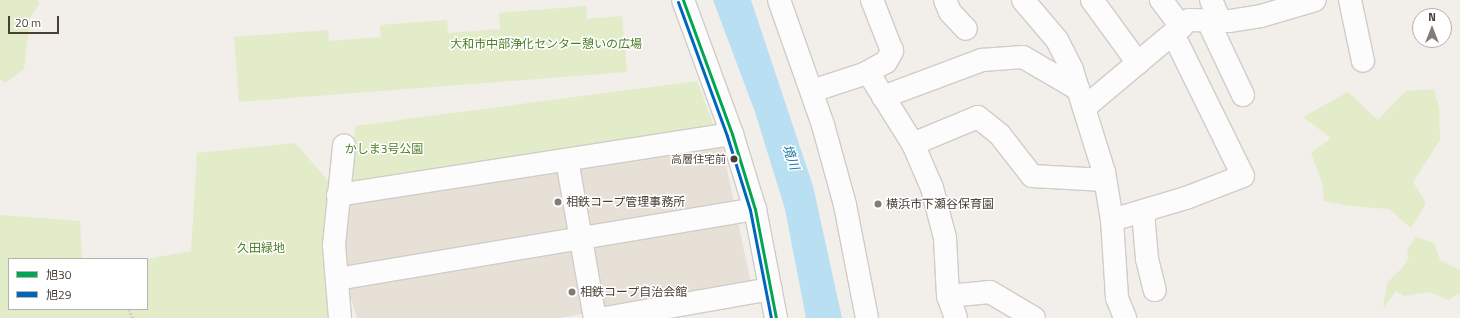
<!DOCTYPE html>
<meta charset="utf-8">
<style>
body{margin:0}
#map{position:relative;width:1460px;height:318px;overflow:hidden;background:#f2eeea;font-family:"Titillium Web","Noto Sans JP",sans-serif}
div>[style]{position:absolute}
.residential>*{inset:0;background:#e6e0d7}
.green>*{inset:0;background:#e2ecc8}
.water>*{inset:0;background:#b9dff2}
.path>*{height:2.5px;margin-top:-1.25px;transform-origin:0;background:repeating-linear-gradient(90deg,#d2ceca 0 2px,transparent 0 4px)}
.roads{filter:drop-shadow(1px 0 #d0ccc8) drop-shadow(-1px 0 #d0ccc8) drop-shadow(0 1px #d0ccc8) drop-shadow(0 -1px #d0ccc8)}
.minor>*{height:22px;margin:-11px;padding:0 11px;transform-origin:11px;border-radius:11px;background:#fdfcfc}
.bus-1>*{height:3px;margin:-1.5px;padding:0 1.5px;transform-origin:1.5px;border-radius:1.5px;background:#00a651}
.bus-2>*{height:3px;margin:-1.5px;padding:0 1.5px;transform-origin:1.5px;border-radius:1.5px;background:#0065bd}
.dots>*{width:11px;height:11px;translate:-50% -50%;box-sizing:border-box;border:2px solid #fff;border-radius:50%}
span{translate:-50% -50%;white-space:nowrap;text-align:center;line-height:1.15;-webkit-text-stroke:3px #fff;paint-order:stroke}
.bus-label{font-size:11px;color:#483f35}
.right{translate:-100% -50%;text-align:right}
.park-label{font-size:12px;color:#4d7e25}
.poi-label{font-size:12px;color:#483f35}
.left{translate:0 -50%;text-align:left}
.water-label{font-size:13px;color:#257caa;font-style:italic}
.legend{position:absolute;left:8px;top:258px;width:140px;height:52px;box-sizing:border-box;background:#fff;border:1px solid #b6b2ae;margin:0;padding:5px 7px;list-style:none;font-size:12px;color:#483f35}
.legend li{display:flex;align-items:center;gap:8px;height:20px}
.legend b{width:20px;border:1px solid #b6b2ae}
.north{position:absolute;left:1412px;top:8px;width:40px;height:40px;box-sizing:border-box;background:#fff;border:1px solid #b6b2ae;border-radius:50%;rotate:0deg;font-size:11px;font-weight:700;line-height:16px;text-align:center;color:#483f35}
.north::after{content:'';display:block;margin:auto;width:14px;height:18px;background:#847c74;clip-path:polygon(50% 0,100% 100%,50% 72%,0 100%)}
.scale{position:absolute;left:8px;top:16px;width:51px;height:18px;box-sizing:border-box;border:2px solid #483f35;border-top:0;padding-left:5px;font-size:12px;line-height:14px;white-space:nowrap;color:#483f35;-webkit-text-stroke:3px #fff;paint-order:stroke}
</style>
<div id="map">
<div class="residential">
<div style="clip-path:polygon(722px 146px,751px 283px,560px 318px,357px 318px,343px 272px,346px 204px)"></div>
</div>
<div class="green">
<div style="clip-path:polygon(0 0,38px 0,39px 4px,30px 18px,24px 69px,5px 83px,0 79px)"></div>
<div style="clip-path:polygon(586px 6px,587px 19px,622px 16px,627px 72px,239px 102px,234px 37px,328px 30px,329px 41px,381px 37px,380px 25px,447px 20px,448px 33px,500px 29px,499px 13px)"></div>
<div style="clip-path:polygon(697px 81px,714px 126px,349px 183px,355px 126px)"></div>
<div style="clip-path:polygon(1434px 89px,1439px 108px,1440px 140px,1413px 182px,1426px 203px,1411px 228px,1389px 209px,1350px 206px,1324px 201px,1322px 183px,1311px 153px,1331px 138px,1303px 117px,1348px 92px,1378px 120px,1406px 91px)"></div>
<div style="clip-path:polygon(295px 143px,331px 184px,342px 318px,0 318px,0 215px,80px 221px,82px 259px,9px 259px,9px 309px,147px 309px,147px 259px,191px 251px,197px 153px)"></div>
<div style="clip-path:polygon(1416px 237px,1434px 243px,1440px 260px,1460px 270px,1460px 293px,1448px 300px,1430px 292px,1404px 296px,1396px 291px,1383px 308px,1387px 283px,1404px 266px,1409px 257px,1407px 250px)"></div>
</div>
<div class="water">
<div style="clip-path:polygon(713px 0,751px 0,813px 186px,842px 318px,806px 318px,785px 209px,755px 112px)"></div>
</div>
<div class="path">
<div style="left:129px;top:309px;width:10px;rotate:66deg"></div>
</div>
<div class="roads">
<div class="minor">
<div style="left:683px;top:0;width:143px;rotate:69.9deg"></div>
<div style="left:732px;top:134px;width:78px;rotate:73deg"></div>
<div style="left:755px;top:209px;width:111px;rotate:79.1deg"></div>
<div style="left:779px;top:0;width:133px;rotate:70.6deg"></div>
<div style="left:823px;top:125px;width:83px;rotate:74.6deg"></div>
<div style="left:845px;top:205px;width:115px;rotate:79deg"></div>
<div style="left:945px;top:0;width:13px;rotate:67deg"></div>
<div style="left:950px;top:12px;width:23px;rotate:47deg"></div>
<div style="left:1023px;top:0;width:52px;rotate:49.6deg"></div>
<div style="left:1057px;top:40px;width:34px;rotate:63deg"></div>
<div style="left:1072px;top:70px;width:107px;rotate:72.6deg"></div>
<div style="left:1104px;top:172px;width:49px;rotate:80.5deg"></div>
<div style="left:1112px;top:220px;width:78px;rotate:86.3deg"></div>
<div style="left:1117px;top:298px;width:22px;rotate:68deg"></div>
<div style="left:1092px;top:0;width:78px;rotate:53.9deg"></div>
<div style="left:1161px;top:0;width:34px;rotate:53deg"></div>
<div style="left:1211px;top:0;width:23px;rotate:67deg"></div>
<div style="left:1350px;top:0;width:62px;rotate:78deg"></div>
<div style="left:1208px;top:21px;width:82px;rotate:64.7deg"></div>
<div style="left:864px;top:74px;width:25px;rotate:-29deg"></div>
<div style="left:886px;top:62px;width:13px;rotate:-61deg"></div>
<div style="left:892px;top:51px;width:55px;rotate:-111.4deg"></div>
<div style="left:812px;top:91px;width:55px;rotate:-18.1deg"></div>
<div style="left:864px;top:74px;width:8px;rotate:23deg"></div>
<div style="left:871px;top:77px;width:79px;rotate:57.9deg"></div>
<div style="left:913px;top:144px;width:48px;rotate:66.6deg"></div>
<div style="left:932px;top:188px;width:52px;rotate:75.4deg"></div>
<div style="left:945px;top:238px;width:58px;rotate:87deg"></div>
<div style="left:948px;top:296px;width:23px;rotate:70deg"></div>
<div style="left:883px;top:97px;width:106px;rotate:-20.5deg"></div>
<div style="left:982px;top:60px;width:41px;rotate:-4.2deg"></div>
<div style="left:1023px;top:57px;width:64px;rotate:30.2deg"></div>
<div style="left:1084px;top:108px;width:137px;rotate:-40deg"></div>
<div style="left:1189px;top:20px;width:41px;rotate:1.4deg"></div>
<div style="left:1230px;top:21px;width:31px;rotate:-9deg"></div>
<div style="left:1261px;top:16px;width:56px;rotate:-16.5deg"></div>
<div style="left:913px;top:144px;width:70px;rotate:-22.6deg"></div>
<div style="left:978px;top:117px;width:28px;rotate:39deg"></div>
<div style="left:1000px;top:135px;width:52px;rotate:52deg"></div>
<div style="left:1032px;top:176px;width:73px;rotate:3.1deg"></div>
<div style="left:567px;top:160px;width:160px;rotate:80deg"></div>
<div style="left:338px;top:195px;width:399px;rotate:-8.8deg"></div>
<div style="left:1143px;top:212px;width:47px;rotate:85.1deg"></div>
<div style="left:1147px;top:259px;width:32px;rotate:76deg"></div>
<div style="left:1112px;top:220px;width:77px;rotate:-16.6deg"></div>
<div style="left:1186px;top:198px;width:61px;rotate:-21.1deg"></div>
<div style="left:1243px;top:176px;width:158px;rotate:-116.2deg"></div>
<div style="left:337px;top:279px;width:424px;rotate:-9.5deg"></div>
<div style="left:948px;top:296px;width:42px;rotate:-5.4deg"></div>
<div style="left:990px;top:292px;width:51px;rotate:30.6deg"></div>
<div style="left:340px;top:318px;width:73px;rotate:-94.7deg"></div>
<div style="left:334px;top:245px;width:100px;rotate:-84.2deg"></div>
<div style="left:606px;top:318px;width:167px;rotate:-10deg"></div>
</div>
</div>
<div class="bus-1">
<div style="left:683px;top:0;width:143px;rotate:69.9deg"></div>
<div style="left:732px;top:134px;width:78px;rotate:73deg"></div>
<div style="left:755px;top:209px;width:111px;rotate:79.1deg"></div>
</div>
<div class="bus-2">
<div style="left:678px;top:2px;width:143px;rotate:69.9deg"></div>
<div style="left:727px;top:136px;width:77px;rotate:72.7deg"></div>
<div style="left:750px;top:210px;width:110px;rotate:79deg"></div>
</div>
<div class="dots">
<div style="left:734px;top:159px;background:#483f35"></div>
<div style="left:558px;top:202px;background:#847c74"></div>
<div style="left:878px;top:204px;background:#847c74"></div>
<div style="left:572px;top:292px;background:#847c74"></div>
</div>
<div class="bus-label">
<span class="right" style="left:726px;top:159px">高層住宅前</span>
</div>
<div class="park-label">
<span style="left:546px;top:44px">大和市中部浄化センター憩いの広場</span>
<span style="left:384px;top:149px">かしま3号公園</span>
<span style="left:261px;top:248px">久田緑地</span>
</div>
<div class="poi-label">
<span class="left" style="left:566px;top:202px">相鉄コープ管理事務所</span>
<span class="left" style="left:886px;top:204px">横浜市下瀬谷保育園</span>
<span class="left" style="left:580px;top:292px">相鉄コープ自治会館</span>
</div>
<div class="water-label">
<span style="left:791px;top:157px;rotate:71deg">境川</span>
</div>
<ul class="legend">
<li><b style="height:5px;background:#00a651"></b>旭30</li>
<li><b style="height:5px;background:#0065bd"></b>旭29</li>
</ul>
<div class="north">N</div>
<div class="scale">20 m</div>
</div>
